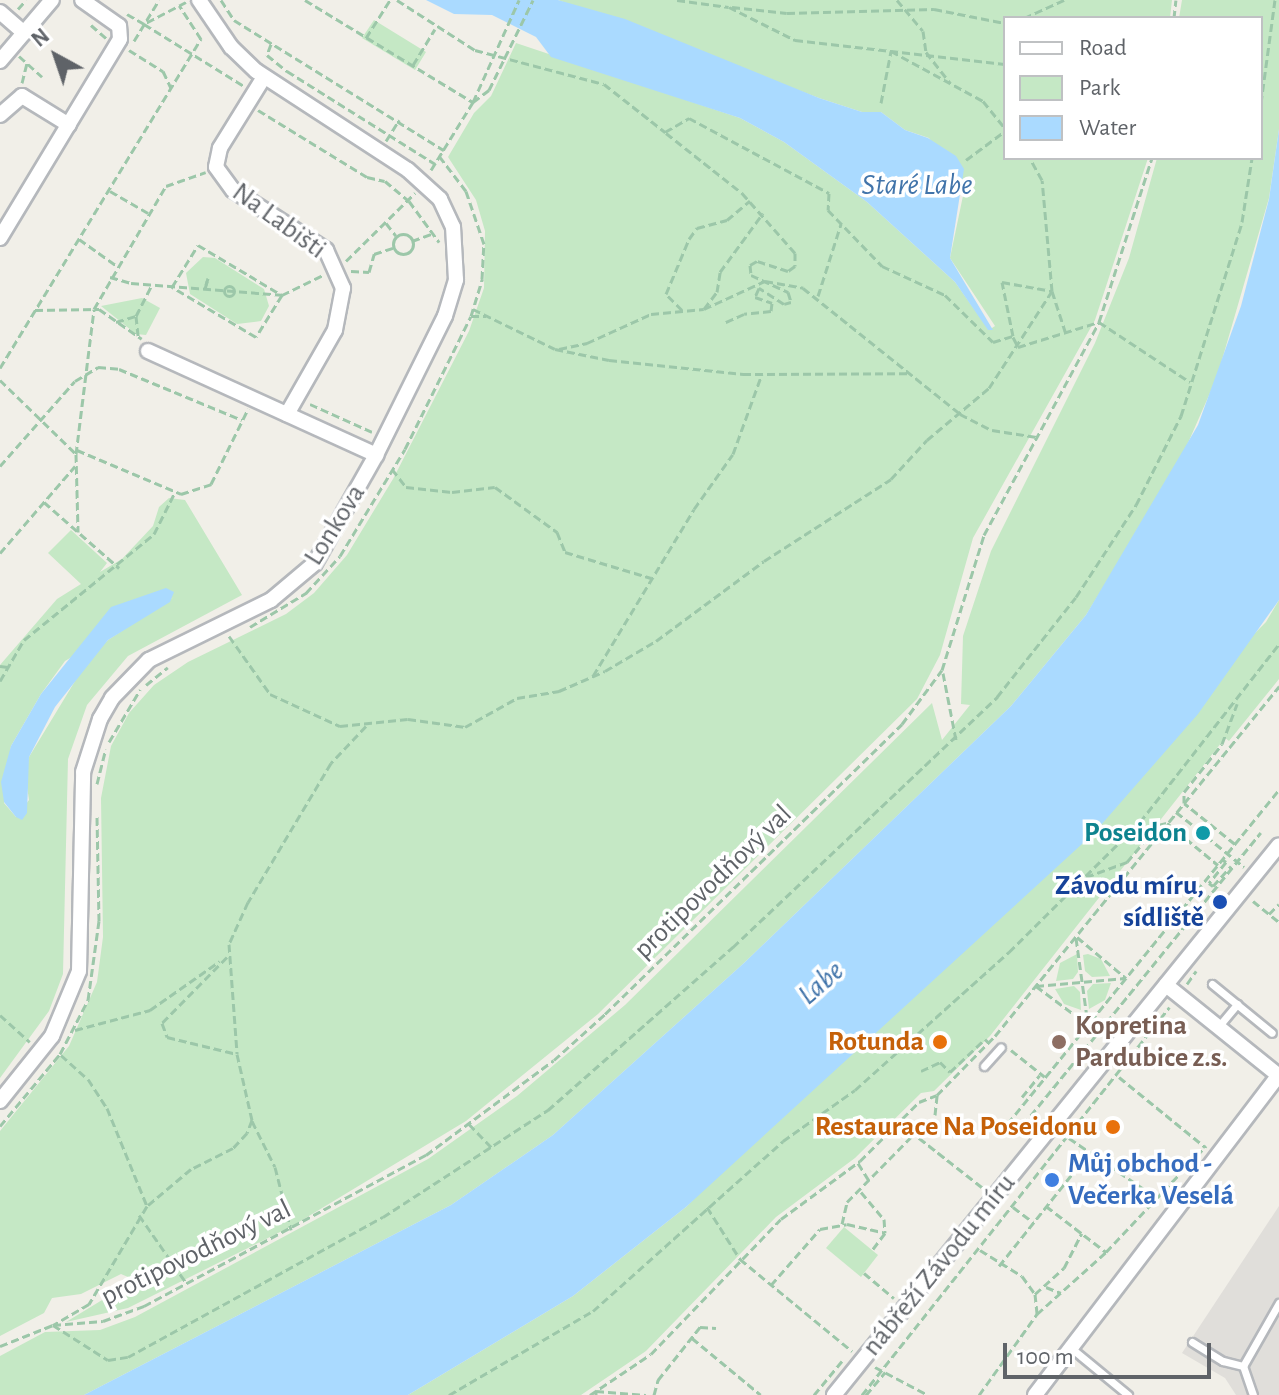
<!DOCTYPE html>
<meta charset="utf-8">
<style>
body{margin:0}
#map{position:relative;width:1279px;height:1395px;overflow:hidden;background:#f1efe8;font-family:"Alegreya Sans",sans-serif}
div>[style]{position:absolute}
.industrial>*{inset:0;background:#e0deda}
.green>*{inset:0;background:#c5e8c5}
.water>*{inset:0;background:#aadaff}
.path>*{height:3px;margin-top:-1.5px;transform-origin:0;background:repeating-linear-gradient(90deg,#9cc7a9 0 8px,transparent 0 12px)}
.path>.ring{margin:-1.5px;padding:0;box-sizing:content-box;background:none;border:3px solid #9cc7a9;border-radius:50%}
.roads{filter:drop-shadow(2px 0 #b5b8bc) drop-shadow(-2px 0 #b5b8bc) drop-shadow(0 2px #b5b8bc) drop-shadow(0 -2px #b5b8bc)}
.service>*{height:7px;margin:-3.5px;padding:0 3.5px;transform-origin:3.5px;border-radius:3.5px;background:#fff}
.minor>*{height:14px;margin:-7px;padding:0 7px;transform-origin:7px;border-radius:7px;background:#fff}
.dots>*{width:22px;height:22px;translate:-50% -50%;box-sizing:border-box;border:4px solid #fff;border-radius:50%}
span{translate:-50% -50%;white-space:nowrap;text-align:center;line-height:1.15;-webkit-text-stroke:7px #fff;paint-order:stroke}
.street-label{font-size:28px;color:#5f6368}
.culture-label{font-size:28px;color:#0d838f;font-weight:700}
.right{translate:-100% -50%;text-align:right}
.transit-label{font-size:28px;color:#164399;font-weight:700}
.education-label{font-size:28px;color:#785e54;font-weight:700}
.left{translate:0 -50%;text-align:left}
.food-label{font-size:28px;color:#c56008;font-weight:700}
.shop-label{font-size:28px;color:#366cbe;font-weight:700}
.water-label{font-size:30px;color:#4174aa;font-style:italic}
.legend{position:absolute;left:1003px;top:16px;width:260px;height:144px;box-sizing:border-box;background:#fff;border:2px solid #bfc1c3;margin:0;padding:10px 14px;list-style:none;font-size:24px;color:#5f6368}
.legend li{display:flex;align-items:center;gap:16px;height:40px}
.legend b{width:40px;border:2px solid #bfc1c3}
.north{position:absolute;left:16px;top:16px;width:80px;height:80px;-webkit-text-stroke:6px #fff;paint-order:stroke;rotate:320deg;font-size:22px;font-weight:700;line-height:32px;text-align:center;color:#5f6368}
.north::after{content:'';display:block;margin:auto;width:28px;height:36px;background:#5f6368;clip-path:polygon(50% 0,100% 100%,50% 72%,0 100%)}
.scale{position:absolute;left:1003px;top:1343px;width:208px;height:36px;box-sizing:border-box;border:4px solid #5f6368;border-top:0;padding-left:10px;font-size:24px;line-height:28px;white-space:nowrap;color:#5f6368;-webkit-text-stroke:6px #fff;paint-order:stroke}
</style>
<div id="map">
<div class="industrial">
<div style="clip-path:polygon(1279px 1206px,1279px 1395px,1236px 1395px,1225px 1378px,1182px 1353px)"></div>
</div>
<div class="green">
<div style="clip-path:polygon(558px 0,1172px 0,1170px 18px,1005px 18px,1005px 158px,1148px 158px,1095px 320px,973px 538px,940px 655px,917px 699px,598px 1014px,466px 1121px,294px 1225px,128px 1308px,66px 1322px,135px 1280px,121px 1274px,81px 1294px,52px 1298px,44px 1313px,0 1336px,0 1131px,69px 1046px,97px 982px,103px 937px,101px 798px,111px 746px,129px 713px,154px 685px,188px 662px,286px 614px,314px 593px,347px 555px,393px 479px,469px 331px,484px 288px,485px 231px,476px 200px,448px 157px,474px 113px,491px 96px,516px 43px,740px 118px,784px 142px,867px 202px,955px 282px,989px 330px,995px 326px,950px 258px,964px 191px,929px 138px,905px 130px,881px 112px,862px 112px,819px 98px)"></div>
<div style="clip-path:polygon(1182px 0,1279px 0,1279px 129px,1269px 198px,1217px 377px,1177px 468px,1086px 615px,1011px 706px,744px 963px,553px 1135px,451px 1205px,84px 1395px,0 1395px,0 1356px,45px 1332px,100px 1330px,135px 1317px,428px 1159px,517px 1096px,625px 1005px,932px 703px,942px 740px,970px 705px,961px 704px,963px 636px,991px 551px,1095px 343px,1129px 258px,1157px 158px,1261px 158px,1261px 18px,1179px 18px)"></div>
<div style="clip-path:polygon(374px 20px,426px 52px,415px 70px,362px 38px)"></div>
<div style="clip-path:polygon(203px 257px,215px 258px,264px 289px,269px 306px,261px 321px,237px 324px,190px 294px,186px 273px)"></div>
<div style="clip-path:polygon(142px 298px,160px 308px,146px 335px,136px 334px,101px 306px)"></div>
<div style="clip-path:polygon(evenodd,169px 498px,185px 500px,242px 595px,128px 656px,87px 705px,68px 759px,63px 974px,49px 1011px,0 1078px,0 665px,57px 599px,81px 584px,48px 553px,71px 530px,107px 563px,100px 572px,122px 559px,153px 526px,159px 507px,169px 498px,174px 597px,108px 640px,86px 663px,29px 757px,25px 773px,29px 800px,16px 817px,4px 803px,11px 746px,41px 694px,65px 661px,174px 597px)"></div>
<div style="clip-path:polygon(1279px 600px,1279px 679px,1229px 741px,1225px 738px,990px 1036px,934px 1091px,921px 1093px,855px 1158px,776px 1217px,646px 1351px,581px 1395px,408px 1395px,573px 1296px,686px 1207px,1266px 622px)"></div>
<div style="clip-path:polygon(1077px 954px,1078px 972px,1073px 979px,1056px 981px,1060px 963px)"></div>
<div style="clip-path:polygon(1088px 954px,1101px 959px,1110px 976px,1092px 977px,1085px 971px,1083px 955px)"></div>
<div style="clip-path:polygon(1111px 983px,1105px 1000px,1089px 1009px,1087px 991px,1093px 984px)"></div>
<div style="clip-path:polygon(1074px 986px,1080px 992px,1081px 1010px,1064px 1004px,1055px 989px)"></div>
<div style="clip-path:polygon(844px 1227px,878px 1255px,861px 1277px,826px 1248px)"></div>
</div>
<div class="water">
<div style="clip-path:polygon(426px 0,558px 0,625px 19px,819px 98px,862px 112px,881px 112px,905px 130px,928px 138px,956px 156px,964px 169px,950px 258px,993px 330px,988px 330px,955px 282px,867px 202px,784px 142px,740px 118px,551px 57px,536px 37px,492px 15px,454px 14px)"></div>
<div style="clip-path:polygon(1279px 129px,1279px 600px,1198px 714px,1094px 833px,686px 1207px,573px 1296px,408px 1395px,84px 1395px,451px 1205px,553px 1135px,744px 963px,1011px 706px,1086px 615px,1198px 425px,1241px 306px,1269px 199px)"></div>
<div style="clip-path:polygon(166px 588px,174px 592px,170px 602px,108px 640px,55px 707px,29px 757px,27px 813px,22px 820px,16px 817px,4px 802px,1px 782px,11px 746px,41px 694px,111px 607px)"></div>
</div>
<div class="path">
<div style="left:221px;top:0;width:24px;rotate:57deg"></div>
<div style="left:234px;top:20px;width:247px;rotate:31.8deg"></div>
<div style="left:305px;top:0;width:197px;rotate:31.3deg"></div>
<div style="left:397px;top:0;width:93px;rotate:32.7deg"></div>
<div style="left:475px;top:50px;width:133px;rotate:14.8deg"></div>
<div style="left:604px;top:84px;width:78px;rotate:38.2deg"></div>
<div style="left:665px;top:132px;width:28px;rotate:-30deg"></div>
<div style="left:689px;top:118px;width:159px;rotate:28.2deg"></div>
<div style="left:829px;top:193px;width:17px;rotate:93deg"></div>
<div style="left:828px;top:210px;width:78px;rotate:46deg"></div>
<div style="left:882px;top:266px;width:69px;rotate:24.7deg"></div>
<div style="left:945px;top:295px;width:67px;rotate:44.4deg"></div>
<div style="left:993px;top:342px;width:21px;rotate:-17deg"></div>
<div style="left:1013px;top:336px;width:55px;rotate:-101.5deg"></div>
<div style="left:1002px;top:282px;width:51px;rotate:10.2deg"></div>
<div style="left:1052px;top:291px;width:45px;rotate:72deg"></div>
<div style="left:677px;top:0;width:52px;rotate:7.7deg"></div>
<div style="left:729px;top:7px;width:74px;rotate:26.6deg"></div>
<div style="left:795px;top:40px;width:211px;rotate:6.5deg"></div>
<div style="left:897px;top:0;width:40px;rotate:50deg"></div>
<div style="left:923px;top:31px;width:21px;rotate:82deg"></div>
<div style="left:926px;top:52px;width:39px;rotate:52deg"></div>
<div style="left:186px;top:2px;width:47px;rotate:152.4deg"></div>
<div style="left:144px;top:24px;width:118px;rotate:31.8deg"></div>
<div style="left:732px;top:7px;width:55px;rotate:6.2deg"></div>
<div style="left:787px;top:13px;width:147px;rotate:-1.6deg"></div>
<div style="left:934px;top:9px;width:72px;rotate:11.2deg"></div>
<div style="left:18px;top:9px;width:12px;rotate:-48deg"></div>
<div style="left:127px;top:14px;width:20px;rotate:30deg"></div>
<div style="left:1024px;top:18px;width:44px;rotate:-24.2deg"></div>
<div style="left:1174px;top:18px;width:18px;rotate:-84deg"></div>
<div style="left:91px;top:25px;width:20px;rotate:41deg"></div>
<div style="left:366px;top:38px;width:45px;rotate:-57.7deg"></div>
<div style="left:134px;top:41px;width:48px;rotate:-58.6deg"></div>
<div style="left:271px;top:44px;width:12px;rotate:110deg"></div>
<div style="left:267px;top:55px;width:26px;rotate:39deg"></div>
<div style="left:287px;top:71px;width:175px;rotate:32.1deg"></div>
<div style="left:129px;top:50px;width:40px;rotate:32deg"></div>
<div style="left:163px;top:71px;width:19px;rotate:65deg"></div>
<div style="left:19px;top:56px;width:31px;rotate:42deg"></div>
<div style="left:413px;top:65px;width:42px;rotate:-58.6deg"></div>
<div style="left:22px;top:83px;width:21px;rotate:-76deg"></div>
<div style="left:473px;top:102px;width:20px;rotate:-37deg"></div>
<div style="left:489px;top:90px;width:100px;rotate:-63.9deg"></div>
<div style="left:881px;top:103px;width:53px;rotate:-79.1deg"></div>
<div style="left:891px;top:51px;width:105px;rotate:28.5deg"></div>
<div style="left:983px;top:101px;width:35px;rotate:51deg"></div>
<div style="left:1261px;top:103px;width:104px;rotate:-82.3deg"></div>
<div style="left:258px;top:110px;width:128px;rotate:31.6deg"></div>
<div style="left:367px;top:177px;width:18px;rotate:13deg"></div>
<div style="left:385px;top:181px;width:31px;rotate:40deg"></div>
<div style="left:409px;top:201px;width:51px;rotate:53.8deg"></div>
<div style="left:666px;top:133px;width:97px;rotate:38.3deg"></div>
<div style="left:742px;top:193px;width:80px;rotate:48.5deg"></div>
<div style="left:795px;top:253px;width:13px;rotate:90deg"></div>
<div style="left:795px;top:266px;width:9px;rotate:144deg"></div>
<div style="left:788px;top:271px;width:33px;rotate:-162deg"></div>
<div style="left:757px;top:261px;width:8px;rotate:150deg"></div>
<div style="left:750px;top:265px;width:10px;rotate:84deg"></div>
<div style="left:751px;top:275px;width:41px;rotate:24.7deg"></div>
<div style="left:788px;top:292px;width:10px;rotate:73deg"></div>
<div style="left:791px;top:302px;width:7px;rotate:164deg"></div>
<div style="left:784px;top:304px;width:30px;rotate:-147deg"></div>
<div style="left:759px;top:288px;width:10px;rotate:114deg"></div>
<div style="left:755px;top:297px;width:18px;rotate:19deg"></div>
<div style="left:772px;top:303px;width:8px;rotate:97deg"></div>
<div style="left:771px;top:311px;width:27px;rotate:174deg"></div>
<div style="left:744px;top:314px;width:20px;rotate:156deg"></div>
<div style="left:386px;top:141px;width:25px;rotate:-58deg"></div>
<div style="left:966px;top:160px;width:49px;rotate:-36.6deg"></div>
<div style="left:431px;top:170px;width:80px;rotate:-58.3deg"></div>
<div style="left:473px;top:102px;width:112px;rotate:-65.7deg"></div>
<div style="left:110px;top:191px;width:44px;rotate:30.1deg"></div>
<div style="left:386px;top:223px;width:16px;rotate:52deg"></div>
<div class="ring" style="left:393px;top:234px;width:17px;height:17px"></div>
<div style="left:79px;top:239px;width:47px;rotate:35.4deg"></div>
<div style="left:412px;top:241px;width:23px;rotate:-20deg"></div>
<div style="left:198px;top:245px;width:98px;rotate:30.8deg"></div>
<div style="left:282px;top:295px;width:49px;rotate:121.8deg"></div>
<div style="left:256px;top:337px;width:98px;rotate:-149.2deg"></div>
<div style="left:172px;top:287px;width:49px;rotate:-58.2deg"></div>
<div style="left:346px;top:261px;width:97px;rotate:-44.6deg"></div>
<div style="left:351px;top:271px;width:18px;rotate:3deg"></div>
<div style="left:369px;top:272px;width:19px;rotate:-74deg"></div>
<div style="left:374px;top:254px;width:20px;rotate:-18deg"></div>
<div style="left:110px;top:277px;width:22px;rotate:16deg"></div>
<div style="left:131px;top:283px;width:151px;rotate:4.5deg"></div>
<div style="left:282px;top:295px;width:46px;rotate:-26deg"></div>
<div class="ring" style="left:224px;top:286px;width:7px;height:7px"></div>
<div style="left:205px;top:289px;width:11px;rotate:-75deg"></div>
<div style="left:208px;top:278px;width:7px;rotate:106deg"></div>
<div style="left:818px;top:296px;width:76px;rotate:-72.3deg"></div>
<div style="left:473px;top:309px;width:91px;rotate:26deg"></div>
<div style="left:555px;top:349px;width:55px;rotate:11.5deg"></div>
<div style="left:609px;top:360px;width:135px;rotate:6deg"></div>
<div style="left:743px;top:374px;width:166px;rotate:-0.3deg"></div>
<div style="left:704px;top:309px;width:67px;rotate:-24.7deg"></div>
<div style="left:765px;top:281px;width:39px;rotate:10deg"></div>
<div style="left:803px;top:288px;width:201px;rotate:38.7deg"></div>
<div style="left:960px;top:414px;width:36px;rotate:27deg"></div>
<div style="left:992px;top:430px;width:45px;rotate:9deg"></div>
<div style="left:35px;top:310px;width:64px;rotate:-0.9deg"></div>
<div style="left:99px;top:309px;width:52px;rotate:34.9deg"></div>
<div style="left:682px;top:310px;width:23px;rotate:-135deg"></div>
<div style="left:666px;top:294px;width:60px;rotate:-67.3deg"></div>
<div style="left:689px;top:239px;width:14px;rotate:-54deg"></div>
<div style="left:697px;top:228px;width:31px;rotate:-15deg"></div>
<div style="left:727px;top:220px;width:30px;rotate:-40deg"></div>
<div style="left:136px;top:316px;width:20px;rotate:84deg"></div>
<div style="left:471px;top:316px;width:15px"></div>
<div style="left:116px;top:322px;width:21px;rotate:-17deg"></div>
<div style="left:136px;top:316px;width:35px;rotate:-63deg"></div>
<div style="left:1013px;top:337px;width:11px;rotate:63deg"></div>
<div style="left:1018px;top:347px;width:85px;rotate:-17.2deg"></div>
<div style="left:1099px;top:322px;width:109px;rotate:33.4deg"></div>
<div style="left:559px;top:349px;width:29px;rotate:-12deg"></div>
<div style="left:587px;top:343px;width:70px;rotate:-24.4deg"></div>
<div style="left:651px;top:314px;width:53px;rotate:-5.4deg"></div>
<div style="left:704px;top:309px;width:21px;rotate:-53deg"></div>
<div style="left:717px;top:292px;width:20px;rotate:-81deg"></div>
<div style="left:720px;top:272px;width:73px;rotate:-53.9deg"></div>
<div style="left:0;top:368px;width:386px;rotate:-58.6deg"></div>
<div style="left:201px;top:39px;width:40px;rotate:-122.9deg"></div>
<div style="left:0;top:380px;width:106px;rotate:44.2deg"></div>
<div style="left:76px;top:454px;width:78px;rotate:88.5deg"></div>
<div style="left:310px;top:404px;width:68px;rotate:24.3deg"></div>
<div style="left:77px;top:450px;width:113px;rotate:22.9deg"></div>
<div style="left:181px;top:494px;width:32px;rotate:-18deg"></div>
<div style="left:211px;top:484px;width:84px;rotate:-63.7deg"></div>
<div style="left:76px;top:454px;width:146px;rotate:-82.9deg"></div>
<div style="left:94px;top:309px;width:143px;rotate:-59.7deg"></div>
<div style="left:166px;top:186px;width:42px;rotate:-19.3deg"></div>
<div style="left:0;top:466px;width:113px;rotate:-48.6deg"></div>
<div style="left:75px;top:381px;width:27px;rotate:-31deg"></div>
<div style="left:98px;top:367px;width:21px;rotate:5deg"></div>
<div style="left:119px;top:369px;width:133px;rotate:22.5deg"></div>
<div style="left:392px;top:469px;width:23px;rotate:52deg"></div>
<div style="left:406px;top:487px;width:46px;rotate:6.2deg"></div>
<div style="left:452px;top:492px;width:43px;rotate:-6.6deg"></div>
<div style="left:495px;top:487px;width:77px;rotate:36deg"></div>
<div style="left:557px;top:532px;width:22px;rotate:68deg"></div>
<div style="left:565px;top:552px;width:90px;rotate:16.8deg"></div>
<div style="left:44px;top:502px;width:100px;rotate:41.3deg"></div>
<div style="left:0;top:553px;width:115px;rotate:-49.2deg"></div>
<div style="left:250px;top:627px;width:66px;rotate:-31.3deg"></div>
<div style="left:306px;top:593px;width:50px;rotate:-47.4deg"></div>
<div style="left:340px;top:556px;width:125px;rotate:-58.7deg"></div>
<div style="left:405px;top:449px;width:148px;rotate:-63.6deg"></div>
<div style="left:471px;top:316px;width:39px;rotate:-73deg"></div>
<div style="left:482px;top:279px;width:35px;rotate:-87deg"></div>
<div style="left:484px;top:244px;width:56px;rotate:-108.8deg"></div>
<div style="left:466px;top:191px;width:43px;rotate:-127.4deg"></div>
<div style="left:229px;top:636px;width:71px;rotate:54.7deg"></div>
<div style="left:270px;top:694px;width:77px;rotate:24.6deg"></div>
<div style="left:340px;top:726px;width:68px;rotate:-5.9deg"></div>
<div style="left:408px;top:719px;width:58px;rotate:8deg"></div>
<div style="left:465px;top:727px;width:60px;rotate:-29.1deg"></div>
<div style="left:517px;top:698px;width:43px;rotate:-9.5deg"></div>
<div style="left:559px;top:691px;width:50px;rotate:-23.5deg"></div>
<div style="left:605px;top:671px;width:59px;rotate:-30.5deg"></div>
<div style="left:656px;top:641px;width:134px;rotate:-36.5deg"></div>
<div style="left:764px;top:561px;width:151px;rotate:-32.8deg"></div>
<div style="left:891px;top:479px;width:53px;rotate:-47.3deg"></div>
<div style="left:927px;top:440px;width:81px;rotate:-40deg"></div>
<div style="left:989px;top:388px;width:116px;rotate:-57deg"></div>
<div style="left:1052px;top:291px;width:111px;rotate:-95.1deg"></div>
<div style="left:1042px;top:180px;width:25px;rotate:-119deg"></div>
<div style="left:0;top:666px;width:8px;rotate:7deg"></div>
<div style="left:943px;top:673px;width:68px;rotate:79deg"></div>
<div style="left:593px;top:676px;width:195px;rotate:-58.8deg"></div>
<div style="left:694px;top:509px;width:67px;rotate:-54.7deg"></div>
<div style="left:733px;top:454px;width:85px;rotate:-70.1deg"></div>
<div style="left:0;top:681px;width:48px;rotate:-59.7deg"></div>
<div style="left:24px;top:640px;width:168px;rotate:-39.2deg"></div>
<div style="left:154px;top:534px;width:47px;rotate:-63.4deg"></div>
<div style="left:146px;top:685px;width:28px;rotate:-39deg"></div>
<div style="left:366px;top:726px;width:51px;rotate:133.4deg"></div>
<div style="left:331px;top:763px;width:162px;rotate:120.8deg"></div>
<div style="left:248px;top:902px;width:46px;rotate:114.3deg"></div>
<div style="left:229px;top:944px;width:110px;rotate:85.8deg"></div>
<div style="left:237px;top:1054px;width:68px;rotate:77.2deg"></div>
<div style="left:252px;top:1120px;width:14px;rotate:111deg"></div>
<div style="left:247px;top:1133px;width:21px;rotate:133deg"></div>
<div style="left:233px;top:1148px;width:47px;rotate:153.4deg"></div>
<div style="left:191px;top:1169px;width:57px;rotate:139.9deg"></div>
<div style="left:147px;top:1206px;width:114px;rotate:120.6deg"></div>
<div style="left:89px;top:1304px;width:42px;rotate:149.7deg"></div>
<div style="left:53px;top:1325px;width:65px;rotate:32.5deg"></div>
<div style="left:108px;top:1360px;width:20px;rotate:-9deg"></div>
<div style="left:128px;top:1357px;width:291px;rotate:-28.8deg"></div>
<div style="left:383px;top:1217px;width:197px;rotate:-33deg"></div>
<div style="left:548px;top:1110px;width:247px;rotate:-41.4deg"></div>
<div style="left:733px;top:947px;width:364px;rotate:-43.4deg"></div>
<div style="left:997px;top:697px;width:127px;rotate:-51.7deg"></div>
<div style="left:1076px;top:597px;width:110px;rotate:-56.9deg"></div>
<div style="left:1136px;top:505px;width:100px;rotate:-63.2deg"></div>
<div style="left:1181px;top:416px;width:203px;rotate:-72.5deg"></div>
<div style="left:1242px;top:222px;width:65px;rotate:-81.1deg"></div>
<div style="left:109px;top:742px;width:61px;rotate:-59.2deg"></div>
<div style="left:97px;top:784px;width:36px;rotate:-76deg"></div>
<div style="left:1176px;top:812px;width:29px;rotate:38deg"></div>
<div class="ring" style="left:1198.5px;top:828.5px;width:6px;height:6px"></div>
<div style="left:1206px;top:836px;width:49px;rotate:39.2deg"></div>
<div style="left:1235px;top:844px;width:65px;rotate:-141.2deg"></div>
<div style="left:1184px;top:803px;width:11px;rotate:-90deg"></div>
<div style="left:1184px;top:792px;width:61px;rotate:-51.6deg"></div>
<div style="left:1222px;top:744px;width:43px;rotate:-69.4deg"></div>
<div style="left:1222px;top:859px;width:5px;rotate:37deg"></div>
<div style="left:1226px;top:862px;width:27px;rotate:129deg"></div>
<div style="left:1209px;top:883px;width:5px;rotate:37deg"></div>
<div style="left:1213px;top:886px;width:27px;rotate:-48deg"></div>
<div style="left:1086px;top:877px;width:44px;rotate:-20.1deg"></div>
<div style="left:1127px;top:862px;width:48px;rotate:-50deg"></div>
<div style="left:1158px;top:825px;width:9px;rotate:-13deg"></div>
<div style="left:1167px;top:823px;width:66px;rotate:39.5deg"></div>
<div style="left:1253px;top:901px;width:33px;rotate:39deg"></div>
<div style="left:1269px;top:914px;width:14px;rotate:-45deg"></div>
<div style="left:1077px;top:937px;width:64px;rotate:39.9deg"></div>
<div style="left:1076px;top:938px;width:88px;rotate:82.1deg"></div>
<div style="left:227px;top:957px;width:93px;rotate:134.6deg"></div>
<div style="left:162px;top:1023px;width:15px;rotate:70deg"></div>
<div style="left:167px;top:1037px;width:72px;rotate:13.7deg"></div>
<div style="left:1187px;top:984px;width:16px;rotate:-55deg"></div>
<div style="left:1036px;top:986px;width:90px;rotate:-5.1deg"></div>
<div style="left:1036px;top:986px;width:64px;rotate:36.7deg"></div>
<div style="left:0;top:1015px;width:40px;rotate:42deg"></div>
<div style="left:75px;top:1030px;width:78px;rotate:-14.9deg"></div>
<div style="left:150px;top:1010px;width:85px;rotate:-35deg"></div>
<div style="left:1011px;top:1050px;width:43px;rotate:38.5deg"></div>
<div style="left:61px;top:1055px;width:36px;rotate:42deg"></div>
<div style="left:88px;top:1079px;width:35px;rotate:57deg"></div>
<div style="left:107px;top:1108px;width:106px;rotate:67.8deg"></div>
<div style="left:921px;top:1071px;width:21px;rotate:-25deg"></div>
<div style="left:940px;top:1062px;width:14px;rotate:45deg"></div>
<div style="left:950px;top:1072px;width:48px;rotate:-43.3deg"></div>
<div style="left:985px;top:1039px;width:4px;rotate:45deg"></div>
<div style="left:1119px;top:1077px;width:111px;rotate:39.1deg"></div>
<div style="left:1022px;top:1097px;width:28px;rotate:-51deg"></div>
<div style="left:935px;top:1115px;width:20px;rotate:-84deg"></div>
<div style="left:937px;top:1095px;width:83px;rotate:-45.5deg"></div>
<div style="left:995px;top:1036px;width:451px;rotate:-50.9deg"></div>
<div style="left:252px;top:1121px;width:51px;rotate:63.4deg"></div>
<div style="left:275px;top:1167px;width:65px;rotate:75.7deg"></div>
<div style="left:900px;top:1123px;width:105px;rotate:38.1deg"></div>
<div style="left:469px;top:1124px;width:33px;rotate:46deg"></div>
<div style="left:0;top:1126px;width:94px;rotate:-50.2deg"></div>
<div style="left:60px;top:1054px;width:61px;rotate:-62.6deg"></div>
<div style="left:88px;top:1000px;width:80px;rotate:-82.1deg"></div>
<div style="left:99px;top:921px;width:105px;rotate:-91.1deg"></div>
<div style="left:1027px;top:1132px;width:8px;rotate:-120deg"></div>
<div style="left:1023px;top:1125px;width:377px;rotate:-50.9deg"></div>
<div style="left:1000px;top:1133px;width:442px;rotate:-50.9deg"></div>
<div style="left:1069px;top:1138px;width:103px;rotate:34.3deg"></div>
<div style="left:858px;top:1163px;width:22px;rotate:58deg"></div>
<div style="left:861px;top:1192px;width:35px;rotate:50deg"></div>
<div style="left:884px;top:1219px;width:14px;rotate:86deg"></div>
<div style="left:885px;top:1233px;width:21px;rotate:127deg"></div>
<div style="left:1046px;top:1206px;width:76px;rotate:37.5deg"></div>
<div style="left:707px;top:1207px;width:62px;rotate:57.6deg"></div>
<div style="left:740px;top:1259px;width:145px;rotate:39.4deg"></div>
<div style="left:1013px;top:1207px;width:25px;rotate:37deg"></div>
<div style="left:139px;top:1215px;width:84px;rotate:55.2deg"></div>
<div style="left:842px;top:1224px;width:23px;rotate:-77deg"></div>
<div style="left:847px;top:1202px;width:94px;rotate:-45.4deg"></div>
<div style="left:980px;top:1250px;width:49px;rotate:31.8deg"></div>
<div style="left:1022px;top:1276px;width:22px;rotate:54deg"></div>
<div style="left:1035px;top:1294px;width:20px;rotate:84deg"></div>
<div style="left:999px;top:1266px;width:144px;rotate:-51.5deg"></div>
<div style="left:864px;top:1273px;width:39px;rotate:40deg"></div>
<div style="left:771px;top:1285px;width:74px;rotate:-48.8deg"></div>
<div style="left:820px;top:1229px;width:27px;rotate:-10deg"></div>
<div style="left:847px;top:1224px;width:39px;rotate:13deg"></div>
<div style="left:1046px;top:1287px;width:16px;rotate:22deg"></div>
<div style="left:1035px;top:1294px;width:39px;rotate:-42deg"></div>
<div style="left:1064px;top:1268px;width:39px;rotate:-63deg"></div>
<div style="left:692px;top:1338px;width:89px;rotate:39.6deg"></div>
<div style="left:0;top:1346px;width:57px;rotate:-21.6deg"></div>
<div style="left:53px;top:1325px;width:50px;rotate:-4.6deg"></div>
<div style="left:103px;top:1321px;width:44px;rotate:-20.1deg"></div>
<div style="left:144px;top:1306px;width:320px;rotate:-28.2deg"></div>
<div style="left:426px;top:1155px;width:159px;rotate:-36.6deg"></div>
<div style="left:554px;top:1060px;width:69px;rotate:-42deg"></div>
<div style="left:605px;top:1014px;width:415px;rotate:-44.3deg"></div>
<div style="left:902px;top:724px;width:67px;rotate:-53.5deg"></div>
<div style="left:942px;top:670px;width:141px;rotate:-72.7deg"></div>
<div style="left:984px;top:535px;width:242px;rotate:-61.6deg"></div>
<div style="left:1099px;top:322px;width:172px;rotate:-72.1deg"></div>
<div style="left:875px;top:1367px;width:60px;rotate:27.8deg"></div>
<div style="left:449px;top:1395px;width:167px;rotate:-30.3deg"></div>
<div style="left:593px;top:1311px;width:255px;rotate:-41.8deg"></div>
<div style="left:783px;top:1141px;width:88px;rotate:-35.3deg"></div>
<div style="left:855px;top:1090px;width:207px;rotate:-41.9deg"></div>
<div style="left:1009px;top:952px;width:185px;rotate:-44.8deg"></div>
<div style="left:1140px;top:822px;width:226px;rotate:-52deg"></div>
<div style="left:590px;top:1395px;width:73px;rotate:-33.9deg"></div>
<div style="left:651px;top:1354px;width:187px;rotate:-46.1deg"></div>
<div style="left:781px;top:1219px;width:98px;rotate:-36.3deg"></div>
<div style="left:860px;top:1161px;width:83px;rotate:-45deg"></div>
<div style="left:919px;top:1102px;width:19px;rotate:-21deg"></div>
<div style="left:596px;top:1395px;width:4px;rotate:-90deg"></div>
<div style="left:596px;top:1391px;width:50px;rotate:4.6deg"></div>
<div style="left:654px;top:1395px;width:16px;rotate:-75deg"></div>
<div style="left:658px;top:1380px;width:68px;rotate:-51.6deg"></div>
<div style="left:700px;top:1327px;width:16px;rotate:4deg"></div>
<div style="left:814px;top:1395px;width:44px;rotate:-50.5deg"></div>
<div style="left:862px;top:1395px;width:495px;rotate:-51.6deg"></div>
<div style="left:866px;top:1395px;width:30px;rotate:-50deg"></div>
<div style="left:979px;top:1395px;width:100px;rotate:-54.4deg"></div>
<div style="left:1037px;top:1314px;width:93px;rotate:-41.9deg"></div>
<div style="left:1106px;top:1252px;width:146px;rotate:-46.7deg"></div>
</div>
<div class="roads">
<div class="service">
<div style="left:1212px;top:984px;width:77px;rotate:39.2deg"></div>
<div style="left:1218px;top:1027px;width:30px;rotate:-50deg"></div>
<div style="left:984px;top:1066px;width:25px;rotate:-48deg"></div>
<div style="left:1192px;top:1342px;width:36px;rotate:32deg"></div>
<div style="left:1223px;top:1361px;width:21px;rotate:14deg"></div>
<div style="left:1071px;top:1348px;width:74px;rotate:39.5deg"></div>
<div style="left:1253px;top:1395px;width:31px;rotate:-109deg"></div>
<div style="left:1243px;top:1366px;width:73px;rotate:-60.3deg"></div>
</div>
<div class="minor">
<div style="left:0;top:12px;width:32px;rotate:41deg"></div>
<div style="left:0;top:61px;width:80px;rotate:-49.6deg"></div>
<div style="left:264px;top:77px;width:84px;rotate:121.8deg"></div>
<div style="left:220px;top:148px;width:19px;rotate:102deg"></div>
<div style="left:216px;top:167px;width:29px;rotate:54deg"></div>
<div style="left:233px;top:190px;width:111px;rotate:32.8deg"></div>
<div style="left:326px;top:250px;width:42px;rotate:65.9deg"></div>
<div style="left:343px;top:288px;width:43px;rotate:100.8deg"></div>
<div style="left:335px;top:330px;width:97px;rotate:119.7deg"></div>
<div style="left:0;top:115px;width:29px;rotate:-41deg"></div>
<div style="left:22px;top:96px;width:55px;rotate:31.7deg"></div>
<div style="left:0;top:238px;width:232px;rotate:-58.9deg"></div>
<div style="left:120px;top:39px;width:13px;rotate:-94deg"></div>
<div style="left:119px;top:26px;width:45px;rotate:-144.9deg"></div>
<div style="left:148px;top:351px;width:251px;rotate:24.5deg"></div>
<div style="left:1166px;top:985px;width:145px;rotate:38.8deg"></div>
<div style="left:0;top:1101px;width:83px;rotate:-51.3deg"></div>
<div style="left:52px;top:1036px;width:70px;rotate:-67.4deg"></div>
<div style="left:79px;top:971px;width:199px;rotate:-88.8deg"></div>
<div style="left:83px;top:772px;width:56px;rotate:-72.2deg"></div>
<div style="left:100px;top:719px;width:24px;rotate:-60deg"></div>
<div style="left:112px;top:698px;width:53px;rotate:-45.8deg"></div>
<div style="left:149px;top:660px;width:136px;rotate:-26.2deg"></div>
<div style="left:271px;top:600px;width:57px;rotate:-40.1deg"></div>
<div style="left:315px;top:563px;width:124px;rotate:-60.5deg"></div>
<div style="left:376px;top:455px;width:155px;rotate:-63.6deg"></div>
<div style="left:445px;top:316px;width:38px;rotate:-73deg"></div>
<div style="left:456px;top:280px;width:53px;rotate:-93.2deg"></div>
<div style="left:453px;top:227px;width:31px;rotate:-115deg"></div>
<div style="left:440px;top:199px;width:43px;rotate:-137.8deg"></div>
<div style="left:408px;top:170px;width:181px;rotate:-146.9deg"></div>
<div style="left:256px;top:71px;width:35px;rotate:-136deg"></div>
<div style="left:231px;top:47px;width:57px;rotate:-124.2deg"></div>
<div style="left:834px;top:1395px;width:707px;rotate:-51.02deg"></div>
<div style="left:1035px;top:1395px;width:402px;rotate:-52.7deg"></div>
</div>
</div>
<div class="dots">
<div style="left:1203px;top:833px;background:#0f9aa8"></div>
<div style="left:1220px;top:902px;background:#1a4fb4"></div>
<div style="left:940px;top:1042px;background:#e8710a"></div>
<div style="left:1059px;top:1042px;background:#8d6e63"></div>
<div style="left:1113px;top:1127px;background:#e8710a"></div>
<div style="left:1052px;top:1180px;background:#3f7fe0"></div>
</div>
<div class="street-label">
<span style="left:279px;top:221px;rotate:36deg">Na Labišti</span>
<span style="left:335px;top:525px;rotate:-58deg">Lonkova</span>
<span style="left:713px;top:882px;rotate:-44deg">protipovodňový val</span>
<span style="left:196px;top:1253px;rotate:-26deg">protipovodňový val</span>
<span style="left:939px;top:1265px;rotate:-51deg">nábřeží Závodu míru</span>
</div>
<div class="culture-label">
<span class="right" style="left:1187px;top:833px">Poseidon</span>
</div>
<div class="transit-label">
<span class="right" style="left:1204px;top:902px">Závodu míru,<br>sídliště</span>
</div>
<div class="education-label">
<span class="left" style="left:1075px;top:1042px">Kopretina<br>Pardubice z.s.</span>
</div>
<div class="food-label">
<span class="right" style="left:924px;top:1042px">Rotunda</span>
<span class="right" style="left:1097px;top:1127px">Restaurace Na Poseidonu</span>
</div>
<div class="shop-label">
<span class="left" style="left:1068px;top:1180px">Můj obchod -<br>Večerka Veselá</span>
</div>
<div class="water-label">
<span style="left:917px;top:185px">Staré Labe</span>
<span style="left:821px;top:983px;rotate:-41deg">Labe</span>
</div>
<ul class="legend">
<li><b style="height:10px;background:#fff"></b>Road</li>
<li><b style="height:22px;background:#c5e8c5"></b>Park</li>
<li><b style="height:22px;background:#aadaff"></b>Water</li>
</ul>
<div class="north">N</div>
<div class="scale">100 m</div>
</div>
